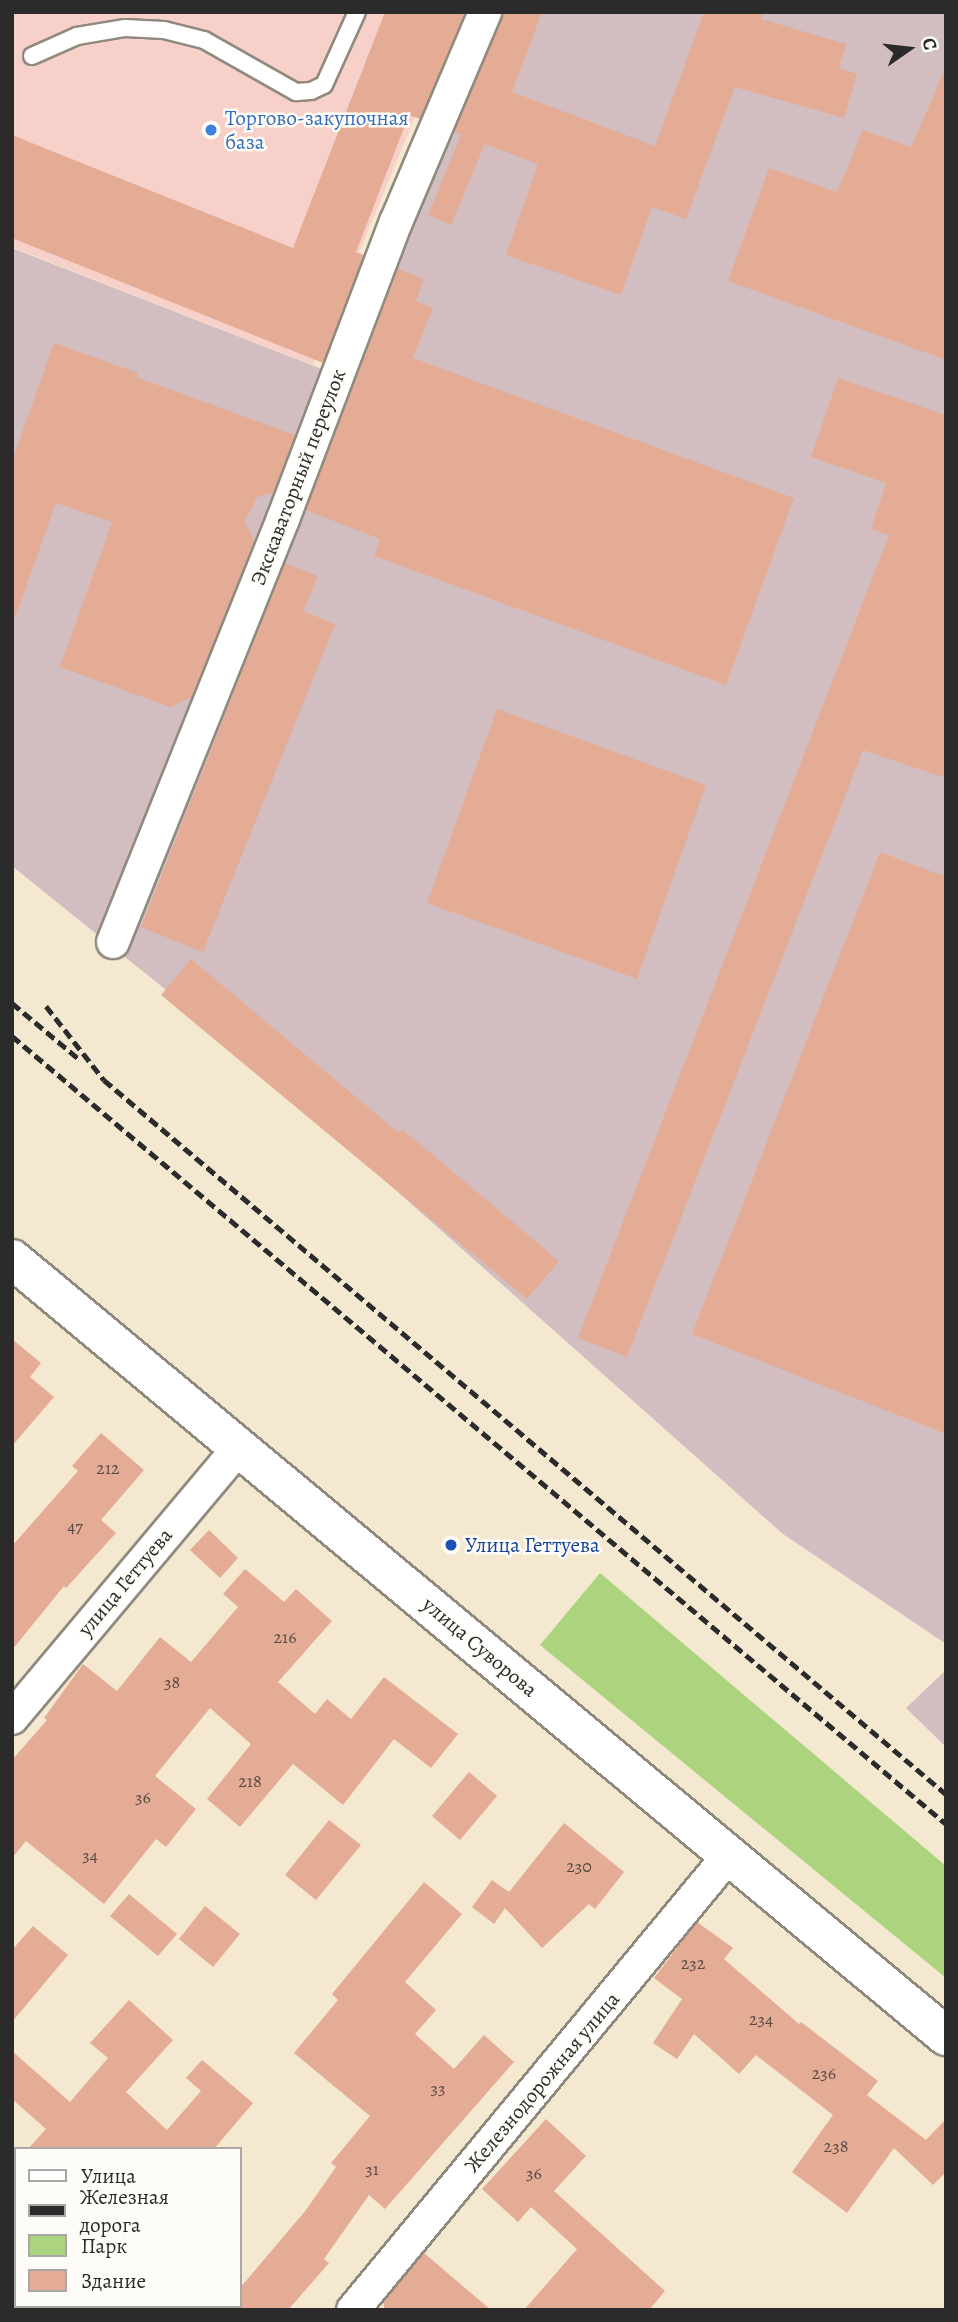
<!DOCTYPE html>
<meta charset="utf-8">
<style>
body{margin:0}
#map{position:relative;width:958px;height:2322px;overflow:hidden;background:#f4e8d1;font-family:Alegreya,serif}
div>[style]{position:absolute}
.built>*{inset:0;background:#f7d0c9}
.industrial>*{inset:0;background:#d2bec1}
.green>*{inset:0;background:#acd47e}
.building>*{inset:0;background:#e4ac95}
.roads{filter:drop-shadow(2px 0 #908a7e) drop-shadow(-2px 0 #908a7e) drop-shadow(0 2px #908a7e) drop-shadow(0 -2px #908a7e)}
.service>*{height:16px;margin:-8px;padding:0 8px;transform-origin:8px;border-radius:8px;background:#fff}
.minor>*{height:32px;margin:-16px;padding:0 16px;transform-origin:16px;border-radius:16px;background:#fff}
.tertiary>*{height:38px;margin:-19px;padding:0 19px;transform-origin:19px;border-radius:19px;background:#fff}
.rail>*{height:5px;margin-top:-2.5px;transform-origin:0;background:repeating-linear-gradient(90deg,#2b2b2b 0 10px,transparent 0 15px)}
.dots>*{width:19px;height:19px;translate:-50% -50%;box-sizing:border-box;border:4px solid #fdfcf7;border-radius:50%}
span{translate:-50% -50%;white-space:nowrap;text-align:center;line-height:1.15;-webkit-text-stroke:5px #fdfcf7;paint-order:stroke}
.number-label{font-size:18px;color:#594b46}
.number-label span{-webkit-text-stroke-width:0}
.shop-label{font-size:21px;color:#366cbe}
.left{translate:0 -50%;text-align:left}
.street-label{font-size:21px;color:#2b2b2b}
.transit-label{font-size:21px;color:#164399}
.frame{position:absolute;inset:0;border:14px solid #2b2b2b;pointer-events:none}
.legend{position:absolute;left:14px;top:2147px;width:228px;height:161px;box-sizing:border-box;background:#fdfcf7;border:2px solid #a9a8a5;margin:0;padding:9px 12px;list-style:none;font-size:21px;color:#2b2b2b}
.legend li{display:flex;align-items:center;gap:14px;height:35px}
.legend b{width:35px;border:2px solid #a9a8a5}
.north{position:absolute;left:874px;top:14px;width:70px;height:70px;-webkit-text-stroke:5px #fdfcf7;paint-order:stroke;rotate:76deg;font-size:19px;font-weight:700;line-height:28px;text-align:center;color:#2b2b2b}
.north::after{content:'';display:block;margin:auto;width:24px;height:32px;background:#2b2b2b;clip-path:polygon(50% 0,100% 100%,50% 72%,0 100%)}
</style>
<div id="map">
<div class="built">
<div style="clip-path:polygon(12px 12px,458px 12px,313px 365px,12px 247px)"></div>
</div>
<div class="industrial">
<div style="clip-path:polygon(495px 12px,946px 12px,946px 1644px,783px 1534px,212px 1027px,12px 866px,12px 248px,350px 380px)"></div>
<div style="clip-path:polygon(946px 1670px,946px 1747px,906px 1708px)"></div>
</div>
<div class="green">
<div style="clip-path:polygon(600px 1573px,946px 1866px,946px 1978px,540px 1645px)"></div>
</div>
<div class="building">
<div style="clip-path:polygon(385px 12px,465px 12px,420px 119px,409px 115px,356px 252px,364px 255px,323px 363px,12px 238px,12px 135px,293px 248px)"></div>
<div style="clip-path:polygon(503px 12px,542px 12px,512px 92px,655px 146px,704px 12px,763px 12px,761px 19px,846px 44px,839px 68px,857px 74px,844px 118px,735px 87px,686px 219px,652px 207px,621px 295px,506px 255px,538px 164px,485px 144px,451px 225px,428px 215px,461px 135px,454px 132px)"></div>
<div style="clip-path:polygon(946px 67px,946px 360px,728px 281px,769px 168px,837px 192px,863px 130px,911px 147px)"></div>
<div style="clip-path:polygon(398px 269px,424px 279px,416px 301px,433px 308px,413px 358px,794px 498px,726px 685px,374px 556px,380px 539px,306px 510px)"></div>
<div style="clip-path:polygon(54px 343px,138px 373px,136px 377px,295px 435px,273px 493px,257px 497px,245px 521px,254px 541px,192px 697px,170px 707px,60px 667px,112px 522px,56px 503px,16px 615px,12px 614px,12px 461px)"></div>
<div style="clip-path:polygon(838px 378px,946px 415px,946px 778px,863px 750px,627px 1357px,578px 1338px,889px 535px,871px 529px,886px 483px,811px 457px)"></div>
<div style="clip-path:polygon(285px 563px,318px 576px,303px 611px,335px 624px,203px 952px,141px 927px)"></div>
<div style="clip-path:polygon(497px 709px,706px 785px,637px 979px,427px 903px)"></div>
<div style="clip-path:polygon(880px 852px,946px 877px,946px 1434px,692px 1334px)"></div>
<div style="clip-path:polygon(191px 959px,399px 1133px,402px 1129px,559px 1261px,527px 1299px,161px 995px)"></div>
<div style="clip-path:polygon(12px 1339px,41px 1363px,30px 1377px,54px 1397px,12px 1446px)"></div>
<div style="clip-path:polygon(101px 1433px,144px 1470px,101px 1520px,116px 1533px,66px 1588px,64px 1586px,12px 1650px,12px 1546px,78px 1471px,72px 1466px)"></div>
<div style="clip-path:polygon(209px 1530px,238px 1558px,220px 1578px,190px 1550px)"></div>
<div style="clip-path:polygon(245px 1569px,284px 1602px,296px 1589px,332px 1621px,278px 1682px,315px 1714px,327px 1699px,351px 1719px,384px 1677px,458px 1734px,431px 1768px,394px 1739px,343px 1805px,293px 1764px,240px 1827px,207px 1799px,251px 1744px,210px 1708px,155px 1776px,196px 1809px,166px 1847px,156px 1839px,104px 1904px,26px 1841px,12px 1858px,12px 1760px,47px 1720px,44px 1718px,83px 1664px,117px 1691px,160px 1637px,191px 1662px,238px 1607px,223px 1594px)"></div>
<div style="clip-path:polygon(469px 1772px,497px 1796px,460px 1840px,432px 1816px)"></div>
<div style="clip-path:polygon(329px 1820px,361px 1845px,316px 1900px,285px 1875px)"></div>
<div style="clip-path:polygon(564px 1823px,624px 1872px,595px 1909px,589px 1904px,542px 1948px,505px 1908px,494px 1924px,472px 1907px,492px 1880px,509px 1892px)"></div>
<div style="clip-path:polygon(424px 1882px,462px 1914px,405px 1982px,436px 2010px,415px 2034px,454px 2069px,484px 2035px,514px 2062px,385px 2209px,369px 2195px,324px 2259px,329px 2263px,288px 2310px,240px 2310px,240px 2288px,306px 2210px,336px 2167px,331px 2163px,370px 2116px,294px 2053px,338px 2000px,332px 1994px)"></div>
<div style="clip-path:polygon(129px 1894px,177px 1934px,158px 1956px,110px 1916px)"></div>
<div style="clip-path:polygon(205px 1906px,240px 1934px,213px 1967px,179px 1939px)"></div>
<div style="clip-path:polygon(697px 1922px,733px 1948px,724px 1959px,799px 2024px,801px 2022px,878px 2081px,867px 2095px,926px 2140px,946px 2119px,946px 2172px,933px 2185px,894px 2148px,847px 2213px,792px 2172px,833px 2115px,756px 2055px,739px 2074px,694px 2034px,677px 2059px,653px 2043px,682px 1999px,654px 1978px)"></div>
<div style="clip-path:polygon(33px 1926px,68px 1955px,12px 2022px,12px 1950px)"></div>
<div style="clip-path:polygon(129px 2000px,173px 2040px,126px 2092px,167px 2130px,201px 2091px,186px 2078px,202px 2060px,253px 2103px,214px 2149px,28px 2149px,46px 2129px,12px 2099px,12px 2051px,70px 2102px,108px 2058px,90px 2043px)"></div>
<div style="clip-path:polygon(546px 2119px,586px 2156px,554px 2191px,665px 2291px,649px 2310px,524px 2310px,577px 2249px,531px 2207px,518px 2222px,482px 2189px)"></div>
<div style="clip-path:polygon(424px 2253px,491px 2310px,384px 2310px,384px 2301px)"></div>
</div>
<div class="roads">
<div class="service">
<div style="left:32px;top:56px;width:49px;rotate:-24deg"></div>
<div style="left:77px;top:36px;width:49px;rotate:-9.5deg"></div>
<div style="left:125px;top:28px;width:39px;rotate:3deg"></div>
<div style="left:164px;top:30px;width:41px;rotate:14deg"></div>
<div style="left:204px;top:40px;width:106px;rotate:29.5deg"></div>
<div style="left:296px;top:92px;width:15px;rotate:-4deg"></div>
<div style="left:311px;top:91px;width:14px;rotate:-25deg"></div>
<div style="left:324px;top:85px;width:80px;rotate:-65.7deg"></div>
</div>
<div class="minor">
<div style="left:113px;top:942px;width:456px;rotate:-68.1deg"></div>
<div style="left:283px;top:519px;width:318px;rotate:-69.2deg"></div>
<div style="left:396px;top:222px;width:228px;rotate:-67deg"></div>
<div style="left:12px;top:1718px;width:354px;rotate:-50deg"></div>
<div style="left:12px;top:2170px;width:5px;rotate:37deg"></div>
<div style="left:174px;top:2306px;width:6px;rotate:39deg"></div>
<div style="left:353px;top:2310px;width:592px;rotate:-50.42deg"></div>
</div>
<div class="tertiary">
<div style="left:12px;top:1259px;width:1215px;rotate:39.76deg"></div>
</div>
</div>
<div class="rail">
<div style="left:12px;top:1003px;width:87px;rotate:39.9deg"></div>
<div style="left:46px;top:1006px;width:94px;rotate:51.9deg"></div>
<div style="left:104px;top:1080px;width:1104px;rotate:40.3deg"></div>
<div style="left:12px;top:1036px;width:1222px;rotate:40.15deg"></div>
</div>
<div class="dots">
<div style="left:211px;top:130px;background:#3f7fe0"></div>
<div style="left:451px;top:1545px;background:#1a4fb4"></div>
</div>
<div class="number-label">
<span style="left:108px;top:1468px">212</span>
<span style="left:75px;top:1526px">47</span>
<span style="left:285px;top:1637px">216</span>
<span style="left:172px;top:1682px">38</span>
<span style="left:250px;top:1781px">218</span>
<span style="left:143px;top:1797px">36</span>
<span style="left:90px;top:1855px">34</span>
<span style="left:579px;top:1866px">230</span>
<span style="left:693px;top:1963px">232</span>
<span style="left:761px;top:2019px">234</span>
<span style="left:824px;top:2073px">236</span>
<span style="left:438px;top:2088px">33</span>
<span style="left:836px;top:2146px">238</span>
<span style="left:372px;top:2169px">31</span>
<span style="left:534px;top:2173px">36</span>
</div>
<div class="shop-label">
<span class="left" style="left:225px;top:130px">Торгово-закупочная<br>база</span>
</div>
<div class="street-label">
<span style="left:298px;top:477px;rotate:-69deg">Экскаваторный переулок</span>
<span style="left:125px;top:1582px;rotate:-50deg">улица Геттуева</span>
<span style="left:480px;top:1647px;rotate:40deg">улица Суворова</span>
<span style="left:542px;top:2082px;rotate:-50deg">Железнодорожная улица</span>
</div>
<div class="transit-label">
<span class="left" style="left:465px;top:1545px">Улица Геттуева</span>
</div>
<div class="frame"></div>
<ul class="legend">
<li><b style="height:9px;background:#fff"></b>Улица</li>
<li><b style="height:9px;background:#2b2b2b"></b>Железная дорога</li>
<li><b style="height:19px;background:#acd47e"></b>Парк</li>
<li><b style="height:19px;background:#e4ac95"></b>Здание</li>
</ul>
<div class="north">С</div>
</div>
